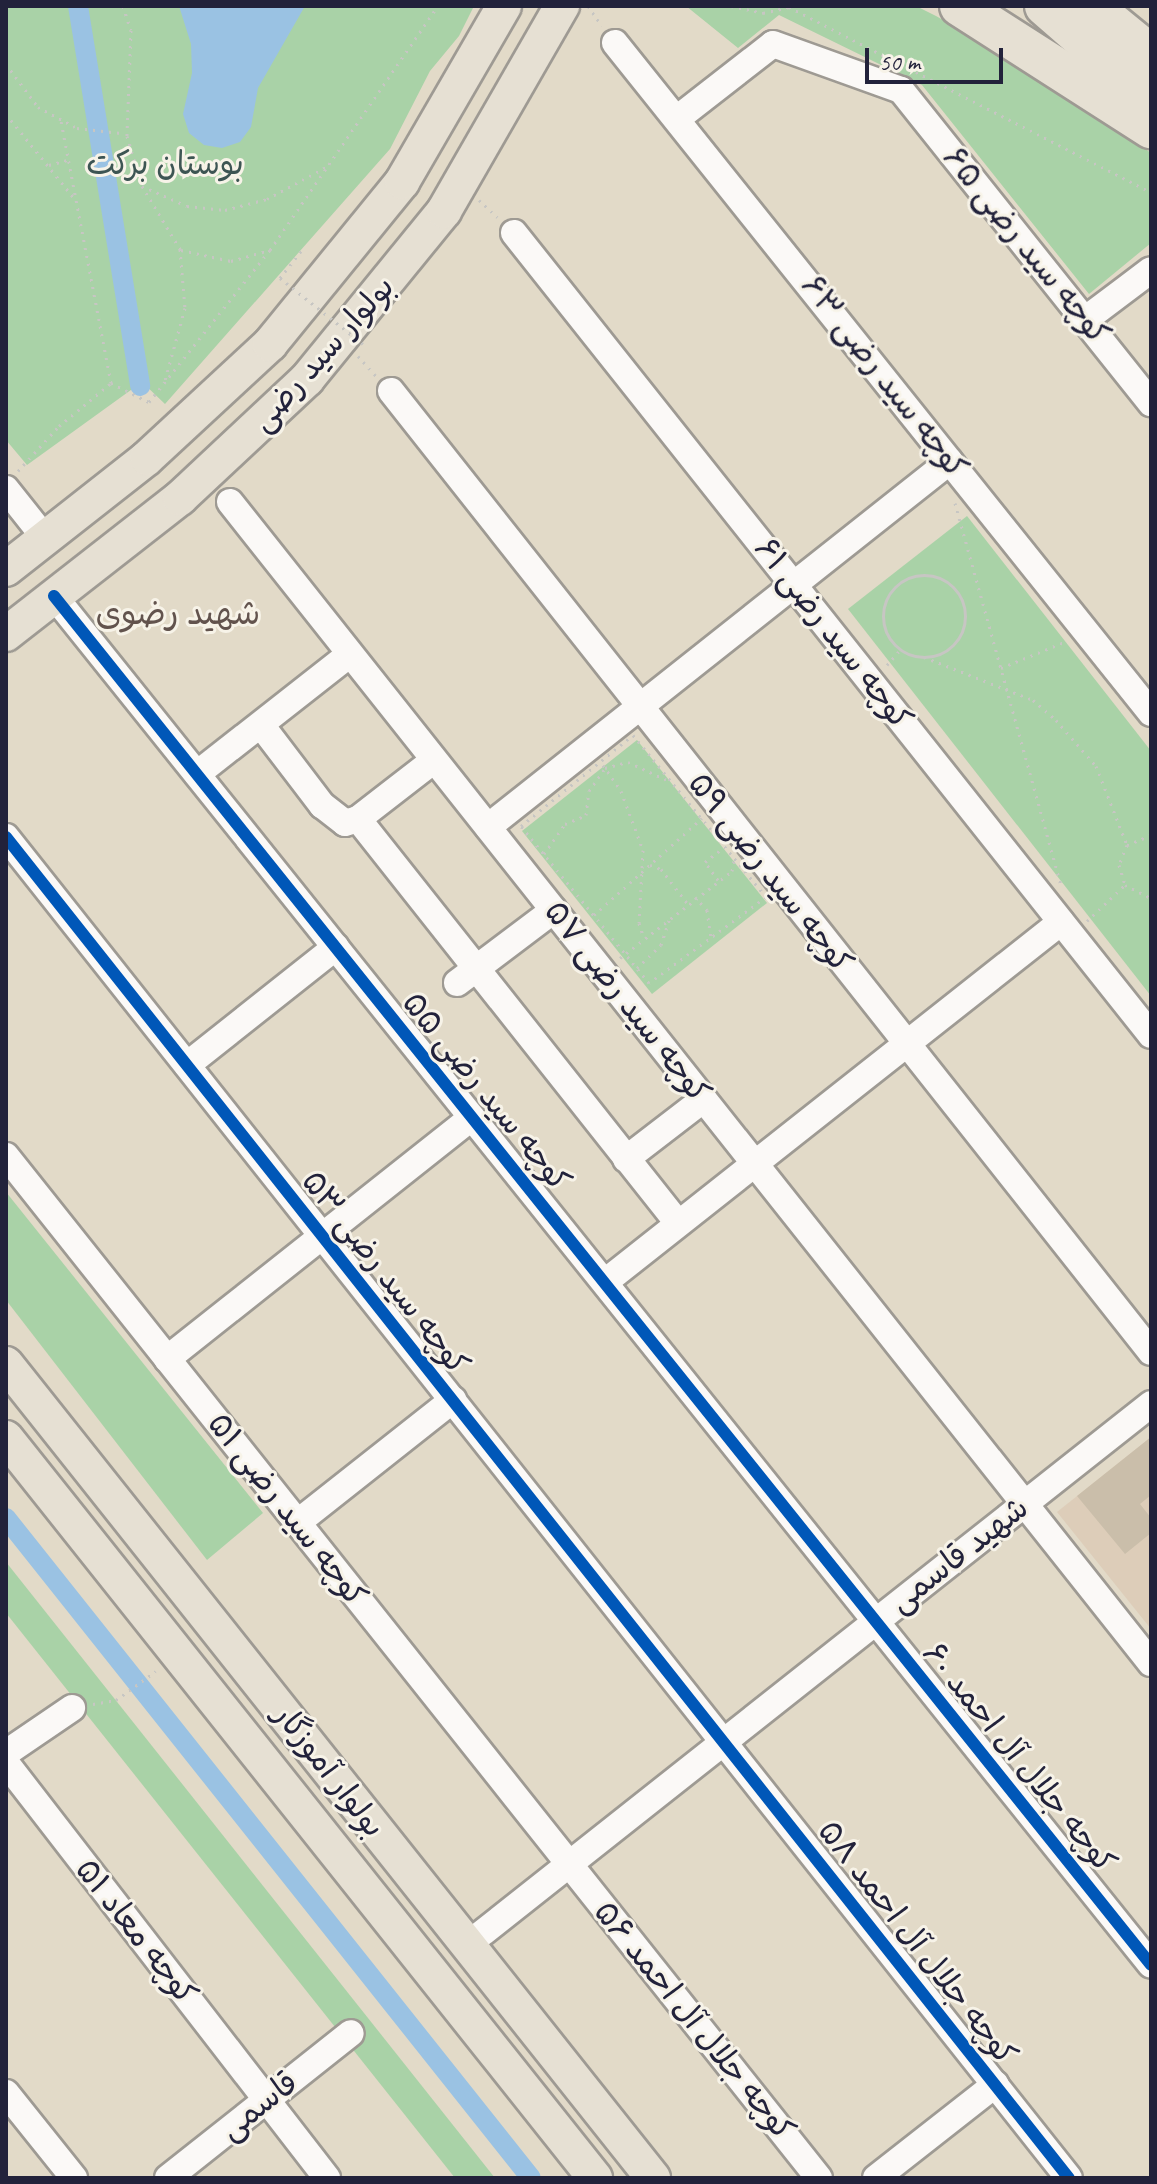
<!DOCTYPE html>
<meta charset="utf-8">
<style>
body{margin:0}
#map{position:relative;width:1157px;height:2184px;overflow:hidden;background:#e2dac8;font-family:Caveat,"Playpen Sans Arabic",sans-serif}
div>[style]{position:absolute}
.built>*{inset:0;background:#ddcdb9}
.green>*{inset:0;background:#a9d2a7}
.water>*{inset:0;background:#9ac2e3}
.canal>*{height:20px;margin:-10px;padding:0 10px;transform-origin:10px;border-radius:10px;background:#9ac2e3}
.building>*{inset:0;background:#cabeaa}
.path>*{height:3px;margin-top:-1.5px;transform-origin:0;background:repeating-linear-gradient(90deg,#c7c6c3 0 2px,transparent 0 8px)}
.path>.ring{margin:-1.5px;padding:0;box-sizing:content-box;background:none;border:3px solid #c7c6c3;border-radius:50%}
.roads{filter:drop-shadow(2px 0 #9e9a93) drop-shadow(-2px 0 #9e9a93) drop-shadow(0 2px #9e9a93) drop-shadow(0 -2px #9e9a93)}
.minor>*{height:26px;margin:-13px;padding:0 13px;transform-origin:13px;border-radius:13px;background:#fbf9f7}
.major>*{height:34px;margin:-17px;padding:0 17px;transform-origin:17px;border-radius:17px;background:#e6e0d3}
.highway>*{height:40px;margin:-20px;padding:0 20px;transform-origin:20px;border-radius:20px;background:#e6e0d3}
.path-bridge>*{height:3px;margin-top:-1.5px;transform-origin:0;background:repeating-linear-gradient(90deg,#c7c6c3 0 2px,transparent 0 8px)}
.cycleway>*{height:12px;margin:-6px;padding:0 6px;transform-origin:6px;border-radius:6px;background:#0057b8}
span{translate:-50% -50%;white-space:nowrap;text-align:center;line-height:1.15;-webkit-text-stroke:6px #f7f3e8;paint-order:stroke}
.park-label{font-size:32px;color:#3d5553}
.street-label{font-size:32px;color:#22223b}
.neighbourhood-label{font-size:34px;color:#62534d}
.frame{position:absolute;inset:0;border:8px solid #22223b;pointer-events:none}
.scale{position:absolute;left:865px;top:48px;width:138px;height:36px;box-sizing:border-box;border:4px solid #22223b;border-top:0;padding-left:10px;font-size:24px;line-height:28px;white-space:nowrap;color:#22223b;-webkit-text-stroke:6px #f7f3e8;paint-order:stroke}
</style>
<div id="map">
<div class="built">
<div style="clip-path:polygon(1151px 1437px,1151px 1629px,1057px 1512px)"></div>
</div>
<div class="green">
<div style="clip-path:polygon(6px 6px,474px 6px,459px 36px,430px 71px,390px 149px,165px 404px,142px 382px,27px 465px,6px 440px)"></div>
<div style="clip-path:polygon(686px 6px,916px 6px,936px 16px,1027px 67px,1151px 153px,1151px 243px,1089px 294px,922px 85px,779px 15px,738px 48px)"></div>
<div style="clip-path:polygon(967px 516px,1151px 751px,1151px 996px,848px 609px)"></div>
<div style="clip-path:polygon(637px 740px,767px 903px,652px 994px,522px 831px)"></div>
<div style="clip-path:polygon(6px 1192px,263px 1513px,207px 1560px,6px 1300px)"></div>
<div style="clip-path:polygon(6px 1562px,495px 2178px,455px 2178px,6px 1613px)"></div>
</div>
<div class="water">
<div style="clip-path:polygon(179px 6px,305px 6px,258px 88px,251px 127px,240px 142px,222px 148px,204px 145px,189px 133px,183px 114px,192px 73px,191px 44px)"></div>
</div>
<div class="canal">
<div style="left:78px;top:6px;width:385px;rotate:80.7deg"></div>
<div style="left:6px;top:1518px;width:843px;rotate:51.5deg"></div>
</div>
<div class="building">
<div style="clip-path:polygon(1151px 1437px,1151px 1495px,1140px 1504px,1151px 1518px,1151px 1533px,1125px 1554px,1077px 1496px)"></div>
</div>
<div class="path">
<div style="left:123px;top:6px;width:25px;rotate:72deg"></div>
<div style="left:131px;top:30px;width:106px;rotate:92.2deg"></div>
<div style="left:127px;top:136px;width:52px;rotate:73.3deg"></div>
<div style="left:142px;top:186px;width:74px;rotate:58.9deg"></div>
<div style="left:180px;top:249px;width:59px;rotate:85.2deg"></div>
<div style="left:185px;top:308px;width:75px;rotate:105.5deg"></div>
<div style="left:588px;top:6px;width:24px;rotate:55deg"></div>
<div style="left:731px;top:6px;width:33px;rotate:12deg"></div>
<div style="left:763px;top:13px;width:27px;rotate:-13deg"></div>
<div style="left:789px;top:7px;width:127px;rotate:27.2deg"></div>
<div style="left:6px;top:64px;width:54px;rotate:53.3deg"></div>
<div style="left:38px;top:107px;width:44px;rotate:28.3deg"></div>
<div style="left:77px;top:128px;width:44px;rotate:6.5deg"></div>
<div style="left:916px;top:72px;width:264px;rotate:27.1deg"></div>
<div style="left:6px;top:114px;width:108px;rotate:51deg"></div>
<div style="left:49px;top:165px;width:20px;rotate:-15deg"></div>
<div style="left:142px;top:186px;width:49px;rotate:24deg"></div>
<div style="left:187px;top:206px;width:38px;rotate:6deg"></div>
<div style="left:225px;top:210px;width:43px;rotate:-14.7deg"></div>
<div style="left:267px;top:199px;width:69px;rotate:-28.4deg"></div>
<div style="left:479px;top:200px;width:25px;rotate:43deg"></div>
<div style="left:181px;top:250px;width:51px;rotate:12.4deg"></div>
<div style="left:231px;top:261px;width:41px;rotate:-15.8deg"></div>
<div style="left:280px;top:278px;width:36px;rotate:-52deg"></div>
<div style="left:358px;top:356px;width:28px;rotate:48deg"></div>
<div style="left:111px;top:383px;width:42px;rotate:26.6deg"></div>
<div style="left:149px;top:402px;width:194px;rotate:-51.5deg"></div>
<div style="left:270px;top:250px;width:296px;rotate:-55.5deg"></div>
<div style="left:18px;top:471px;width:61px;rotate:-47.7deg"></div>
<div style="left:59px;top:426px;width:67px;rotate:-39.6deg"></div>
<div style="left:111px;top:383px;width:268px;rotate:-100.8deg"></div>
<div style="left:955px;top:503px;width:396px;rotate:74.5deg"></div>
<div class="ring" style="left:883px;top:575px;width:79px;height:79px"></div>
<div style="left:924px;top:657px;width:117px;rotate:21.5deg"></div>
<div style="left:1033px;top:700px;width:30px;rotate:41deg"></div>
<div style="left:1056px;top:720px;width:61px;rotate:49deg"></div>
<div style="left:1096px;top:766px;width:85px;rotate:68.6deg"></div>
<div style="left:887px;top:665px;width:20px;rotate:-49deg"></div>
<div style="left:1001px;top:668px;width:68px;rotate:-22.4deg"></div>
<div style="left:633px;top:735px;width:210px;rotate:50.6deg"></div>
<div style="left:766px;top:897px;width:145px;rotate:143.7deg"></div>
<div style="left:649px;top:983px;width:203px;rotate:-129.2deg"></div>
<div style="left:521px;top:826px;width:144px;rotate:-39.1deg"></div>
<div style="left:603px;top:765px;width:32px;rotate:55deg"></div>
<div style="left:621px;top:791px;width:63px;rotate:69.6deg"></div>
<div style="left:643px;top:850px;width:73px;rotate:93.1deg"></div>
<div style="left:639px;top:923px;width:16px;rotate:72deg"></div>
<div style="left:1151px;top:835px;width:26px;rotate:157deg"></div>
<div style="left:1127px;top:845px;width:22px;rotate:112deg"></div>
<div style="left:1119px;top:865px;width:21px;rotate:73deg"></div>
<div style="left:1125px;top:885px;width:29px;rotate:27deg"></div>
<div style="left:544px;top:854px;width:37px;rotate:-55deg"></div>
<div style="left:565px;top:824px;width:23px;rotate:-23deg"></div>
<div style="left:586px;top:815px;width:24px;rotate:-83deg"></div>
<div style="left:589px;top:791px;width:28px;rotate:-55deg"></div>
<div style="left:605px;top:768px;width:24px;rotate:-15deg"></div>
<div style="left:628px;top:762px;width:43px;rotate:24.8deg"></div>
<div style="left:650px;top:865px;width:12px;rotate:20deg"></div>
<div style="left:661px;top:869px;width:43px;rotate:52.6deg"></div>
<div style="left:718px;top:880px;width:22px;rotate:-126deg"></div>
<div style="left:705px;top:862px;width:24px;rotate:-38deg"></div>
<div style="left:695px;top:897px;width:18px;rotate:47deg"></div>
<div style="left:707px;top:910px;width:27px;rotate:82deg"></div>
<div style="left:594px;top:915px;width:145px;rotate:-41.9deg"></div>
<div style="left:1087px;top:921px;width:52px;rotate:-43.5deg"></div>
<div style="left:620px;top:958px;width:142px;rotate:-37.8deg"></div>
<div style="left:732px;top:871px;width:11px;rotate:-80deg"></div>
<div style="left:637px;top:968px;width:33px;rotate:-44deg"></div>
<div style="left:661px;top:945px;width:29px;rotate:-72deg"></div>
<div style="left:93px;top:1704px;width:23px;rotate:-10deg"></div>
<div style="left:116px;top:1700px;width:49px;rotate:-35.9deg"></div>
</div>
<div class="roads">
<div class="minor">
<div style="left:615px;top:43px;width:858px;rotate:51.34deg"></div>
<div style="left:678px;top:118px;width:120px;rotate:-37.9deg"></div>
<div style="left:773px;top:44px;width:136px;rotate:19.8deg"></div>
<div style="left:901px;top:90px;width:401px;rotate:51.4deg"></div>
<div style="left:514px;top:233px;width:1024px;rotate:51.54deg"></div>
<div style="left:1086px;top:319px;width:81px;rotate:-37deg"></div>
<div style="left:391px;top:391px;width:1225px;rotate:51.66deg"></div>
<div style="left:6px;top:489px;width:63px;rotate:51.5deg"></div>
<div style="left:230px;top:502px;width:1482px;rotate:51.58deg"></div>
<div style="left:54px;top:596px;width:1754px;rotate:51.29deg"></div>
<div style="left:261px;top:725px;width:101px;rotate:52.7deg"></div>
<div style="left:322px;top:805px;width:29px;rotate:38deg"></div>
<div style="left:345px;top:823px;width:14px;rotate:-17deg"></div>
<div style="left:358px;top:819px;width:96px;rotate:-37.8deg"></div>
<div style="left:197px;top:774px;width:194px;rotate:-38.1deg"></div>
<div style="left:358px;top:819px;width:515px;rotate:51.62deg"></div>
<div style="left:488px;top:827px;width:589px;rotate:-38.39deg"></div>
<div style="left:6px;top:837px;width:1711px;rotate:51.6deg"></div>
<div style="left:457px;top:983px;width:121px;rotate:-37deg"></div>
<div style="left:187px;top:1065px;width:190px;rotate:-38.4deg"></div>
<div style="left:6px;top:1156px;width:1306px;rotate:51.5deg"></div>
<div style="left:626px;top:1159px;width:98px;rotate:-37.6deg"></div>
<div style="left:605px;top:1282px;width:581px;rotate:-38.29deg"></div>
<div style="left:167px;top:1359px;width:389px;rotate:-38.4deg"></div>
<div style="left:297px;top:1523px;width:199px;rotate:-38.3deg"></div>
<div style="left:6px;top:1753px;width:80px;rotate:-34.3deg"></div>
<div style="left:6px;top:1763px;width:525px;rotate:52.28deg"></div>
<div style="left:467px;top:1945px;width:872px;rotate:-38.34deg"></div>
<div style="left:6px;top:2093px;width:109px;rotate:51.3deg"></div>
<div style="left:168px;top:2178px;width:233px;rotate:-38.4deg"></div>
<div style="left:876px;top:2178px;width:152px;rotate:-38.1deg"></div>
</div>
<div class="major">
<div style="left:6px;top:569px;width:179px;rotate:-38.2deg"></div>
<div style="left:147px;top:458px;width:168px;rotate:-42.8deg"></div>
<div style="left:270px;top:344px;width:209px;rotate:-50.8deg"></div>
<div style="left:402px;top:182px;width:203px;rotate:-59.9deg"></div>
<div style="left:6px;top:634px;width:221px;rotate:-38deg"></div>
<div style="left:180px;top:498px;width:174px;rotate:-43.1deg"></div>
<div style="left:307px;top:379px;width:217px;rotate:-50.8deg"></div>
<div style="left:444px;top:211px;width:237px;rotate:-60.1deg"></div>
<div style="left:6px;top:1364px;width:1040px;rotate:51.52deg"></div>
<div style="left:6px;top:1438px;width:946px;rotate:51.48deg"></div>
</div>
<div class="highway">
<div style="left:960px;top:6px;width:227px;rotate:32.6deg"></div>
<div style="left:1045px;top:6px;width:140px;rotate:41deg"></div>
<div style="left:1091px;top:6px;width:77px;rotate:39.2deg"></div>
</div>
</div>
<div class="path-bridge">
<div style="left:280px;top:278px;width:106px;rotate:38.5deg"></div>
</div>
<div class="cycleway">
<div style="left:54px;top:596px;width:1754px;rotate:51.29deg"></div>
<div style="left:6px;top:837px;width:1711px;rotate:51.6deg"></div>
</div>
<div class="park-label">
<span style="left:165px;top:164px">بوستان برکت</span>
</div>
<div class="street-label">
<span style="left:1026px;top:246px;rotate:51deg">کوچه سید رضی ۶۵</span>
<span style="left:323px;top:354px;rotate:-48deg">بولوار سید رضی</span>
<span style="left:884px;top:377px;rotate:52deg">کوچه سید رضی ۶۳</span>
<span style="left:833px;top:634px;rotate:52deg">کوچه سید رضی ۶۱</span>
<span style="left:770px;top:873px;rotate:52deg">کوچه سید رضی ۵۹</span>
<span style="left:627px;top:1002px;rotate:52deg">کوچه سید رضی ۵۷</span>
<span style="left:486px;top:1092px;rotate:51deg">کوچه سید رضی ۵۵</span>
<span style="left:385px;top:1273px;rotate:52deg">کوچه سید رضی ۵۳</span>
<span style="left:287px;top:1510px;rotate:52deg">کوچه سید رضی ۵۱</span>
<span style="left:959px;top:1555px;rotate:-38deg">شهید قاسمی</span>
<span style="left:1019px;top:1758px;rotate:51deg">کوچه جلال آل احمد ۶۰</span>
<span style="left:329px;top:1771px;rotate:52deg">بولوار آموزگار</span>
<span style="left:136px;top:1932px;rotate:52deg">کوچه معاد ۵۱</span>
<span style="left:917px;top:1943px;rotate:52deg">کوچه جلال آل احمد ۵۸</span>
<span style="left:694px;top:2021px;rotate:51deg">کوچه جلال آل احمد ۵۶</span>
<span style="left:259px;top:2106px;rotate:-38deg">قاسمی</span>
</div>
<div class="neighbourhood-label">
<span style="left:178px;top:613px">شهید رضوی</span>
</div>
<div class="frame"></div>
<div class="scale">50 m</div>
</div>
